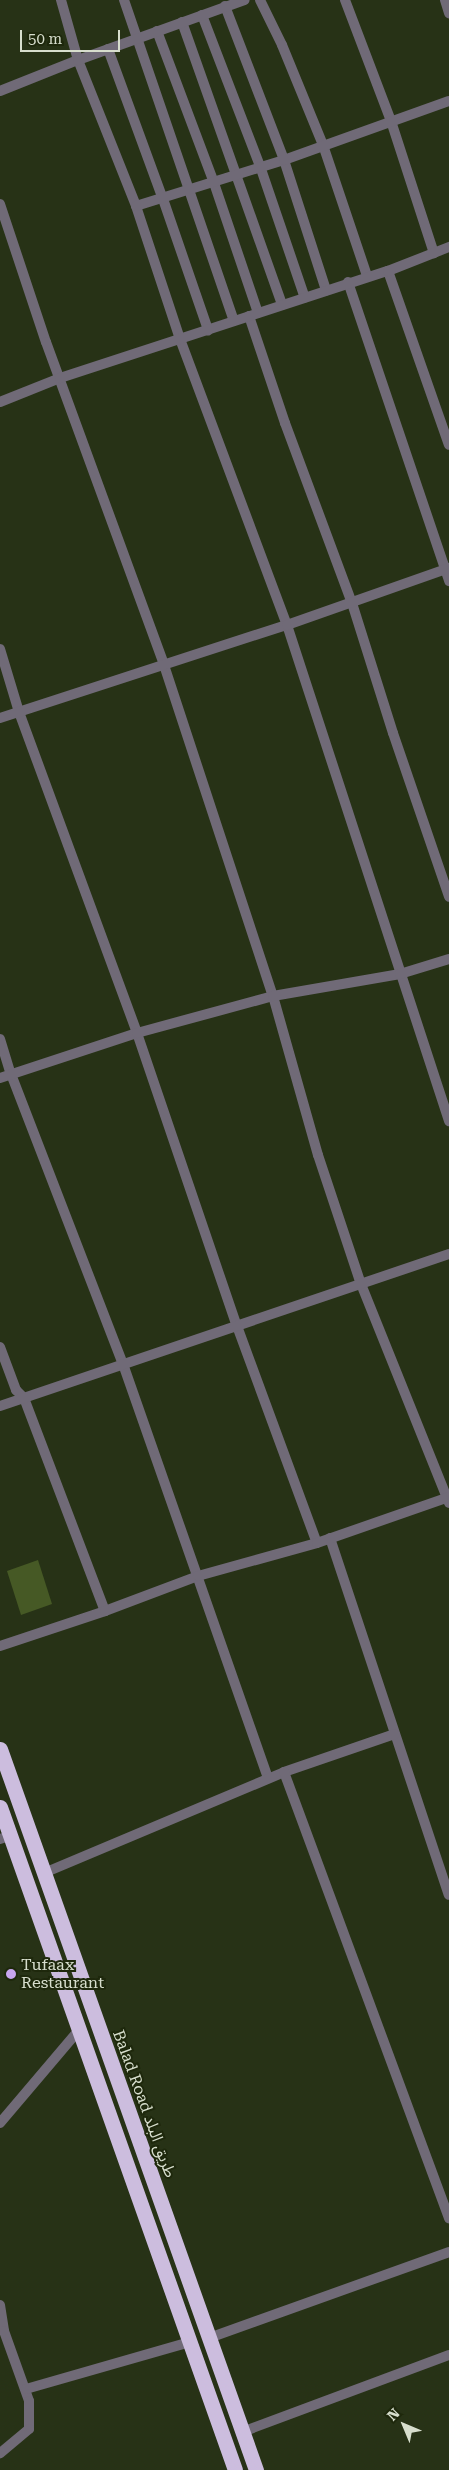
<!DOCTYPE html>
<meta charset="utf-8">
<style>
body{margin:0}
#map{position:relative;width:449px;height:2470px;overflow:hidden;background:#273216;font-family:"Roboto Serif","Noto Sans Arabic",serif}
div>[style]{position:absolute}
.green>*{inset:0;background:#465925}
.street>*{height:10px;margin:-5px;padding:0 5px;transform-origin:5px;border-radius:5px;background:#706a77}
.highway>*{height:15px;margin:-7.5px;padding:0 7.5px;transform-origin:7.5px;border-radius:7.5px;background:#ccbdde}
.dots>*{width:14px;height:14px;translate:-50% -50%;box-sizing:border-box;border:2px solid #1e280c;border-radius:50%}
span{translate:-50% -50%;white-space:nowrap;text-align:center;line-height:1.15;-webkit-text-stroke:4px #1e280c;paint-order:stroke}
.poi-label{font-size:16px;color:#d7decd}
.left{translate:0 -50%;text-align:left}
.street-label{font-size:16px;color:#d7decd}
.north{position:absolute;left:379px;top:2400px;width:50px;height:50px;-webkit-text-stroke:4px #1e280c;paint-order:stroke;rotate:315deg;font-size:14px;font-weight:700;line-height:20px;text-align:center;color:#d7decd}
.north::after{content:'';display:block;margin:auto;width:18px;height:22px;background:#d7decd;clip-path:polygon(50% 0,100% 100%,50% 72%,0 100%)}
.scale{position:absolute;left:20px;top:30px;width:100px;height:22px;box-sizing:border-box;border:2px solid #d7decd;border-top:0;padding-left:6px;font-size:15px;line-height:18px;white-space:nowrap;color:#d7decd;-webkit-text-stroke:4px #1e280c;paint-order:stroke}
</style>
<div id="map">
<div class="green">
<div style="clip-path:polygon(38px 1560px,52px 1604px,21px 1615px,7px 1571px)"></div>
</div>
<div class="street">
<div style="left:61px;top:0;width:62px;rotate:74.2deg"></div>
<div style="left:78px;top:60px;width:157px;rotate:68.3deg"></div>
<div style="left:136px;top:206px;width:140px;rotate:71.7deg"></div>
<div style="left:180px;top:339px;width:305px;rotate:69.5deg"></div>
<div style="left:287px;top:625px;width:522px;rotate:71.91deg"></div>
<div style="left:124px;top:0;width:339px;rotate:71.1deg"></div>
<div style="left:260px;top:0;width:50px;rotate:63.9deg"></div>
<div style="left:282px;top:45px;width:108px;rotate:67.7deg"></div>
<div style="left:323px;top:145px;width:138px;rotate:71.4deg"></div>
<div style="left:345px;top:0;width:129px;rotate:69.2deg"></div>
<div style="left:391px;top:121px;width:139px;rotate:72deg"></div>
<div style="left:445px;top:0;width:14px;rotate:73deg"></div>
<div style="left:225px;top:6px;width:165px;rotate:69deg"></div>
<div style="left:284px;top:160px;width:137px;rotate:72.1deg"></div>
<div style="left:202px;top:15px;width:162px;rotate:69deg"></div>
<div style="left:260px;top:166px;width:139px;rotate:71.2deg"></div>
<div style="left:182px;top:22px;width:300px;rotate:70.5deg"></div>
<div style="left:157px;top:31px;width:162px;rotate:69.4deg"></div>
<div style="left:214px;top:183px;width:137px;rotate:71.3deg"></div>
<div style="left:108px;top:49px;width:160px;rotate:69.9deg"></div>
<div style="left:163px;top:199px;width:139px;rotate:71deg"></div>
<div style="left:0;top:91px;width:84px;rotate:-21.7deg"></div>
<div style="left:78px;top:60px;width:177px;rotate:-19.8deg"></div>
<div style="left:0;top:204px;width:145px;rotate:71.6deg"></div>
<div style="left:46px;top:342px;width:344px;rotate:69.9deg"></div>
<div style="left:164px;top:665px;width:348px;rotate:71.8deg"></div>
<div style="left:273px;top:996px;width:165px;rotate:74.2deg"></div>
<div style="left:318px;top:1155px;width:136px;rotate:71.6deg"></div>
<div style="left:361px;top:1284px;width:236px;rotate:68.1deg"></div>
<div style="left:136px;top:206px;width:155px;rotate:-17.3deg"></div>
<div style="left:284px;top:160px;width:175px;rotate:-19.7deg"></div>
<div style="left:388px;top:271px;width:184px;rotate:70.7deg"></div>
<div style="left:348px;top:282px;width:316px;rotate:71.3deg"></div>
<div style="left:249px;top:316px;width:113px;rotate:71.4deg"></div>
<div style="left:285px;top:423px;width:192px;rotate:69.6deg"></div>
<div style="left:352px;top:603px;width:136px;rotate:72.5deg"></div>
<div style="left:393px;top:733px;width:173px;rotate:71.1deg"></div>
<div style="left:0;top:402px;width:65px;rotate:-21.8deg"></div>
<div style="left:60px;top:378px;width:345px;rotate:-18.1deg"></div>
<div style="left:388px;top:271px;width:66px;rotate:-21.5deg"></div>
<div style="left:0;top:649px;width:66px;rotate:73.2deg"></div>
<div style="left:19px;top:712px;width:342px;rotate:69.8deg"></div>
<div style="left:137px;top:1033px;width:310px;rotate:71.2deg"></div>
<div style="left:237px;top:1326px;width:231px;rotate:69.8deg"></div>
<div style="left:0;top:718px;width:302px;rotate:-18deg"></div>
<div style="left:287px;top:625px;width:172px;rotate:-19.4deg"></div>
<div style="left:0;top:1039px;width:37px;rotate:73deg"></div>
<div style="left:11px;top:1074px;width:311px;rotate:68.9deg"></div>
<div style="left:123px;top:1364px;width:438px;rotate:70.7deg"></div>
<div style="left:0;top:1078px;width:144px;rotate:-18.2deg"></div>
<div style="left:137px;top:1033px;width:141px;rotate:-15.2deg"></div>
<div style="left:273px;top:996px;width:129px;rotate:-9.8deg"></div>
<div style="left:400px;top:974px;width:51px;rotate:-17deg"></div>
<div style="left:0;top:1347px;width:46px;rotate:69.6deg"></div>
<div style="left:16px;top:1390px;width:11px;rotate:45deg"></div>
<div style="left:24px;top:1398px;width:228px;rotate:69.2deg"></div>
<div style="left:0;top:1406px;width:474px;rotate:-18.7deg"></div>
<div style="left:330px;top:1538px;width:376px;rotate:71.6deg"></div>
<div style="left:0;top:1646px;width:111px;rotate:-18.4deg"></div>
<div style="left:105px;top:1611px;width:99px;rotate:-20.6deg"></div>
<div style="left:198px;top:1576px;width:123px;rotate:-15.5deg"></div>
<div style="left:317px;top:1543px;width:140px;rotate:-19.2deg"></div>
<div style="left:284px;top:1772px;width:117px;rotate:-18.9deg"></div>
<div style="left:0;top:1839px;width:10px;rotate:-17deg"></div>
<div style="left:44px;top:1873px;width:260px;rotate:-22.8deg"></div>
<div style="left:284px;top:1772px;width:476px;rotate:69.7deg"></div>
<div style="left:0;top:2123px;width:122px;rotate:-49.7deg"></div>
<div style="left:0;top:2305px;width:26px;rotate:81deg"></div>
<div style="left:4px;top:2331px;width:74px;rotate:70.3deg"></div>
<div style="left:29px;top:2401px;width:28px;rotate:90deg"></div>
<div style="left:29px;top:2429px;width:38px;rotate:140deg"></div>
<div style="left:209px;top:2338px;width:255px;rotate:-19.7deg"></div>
<div style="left:26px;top:2389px;width:171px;rotate:-16deg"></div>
<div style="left:242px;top:2432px;width:221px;rotate:-20.4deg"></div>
</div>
<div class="highway">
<div style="left:0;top:1749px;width:765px;rotate:70.45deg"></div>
<div style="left:0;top:1807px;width:703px;rotate:70.48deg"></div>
</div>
<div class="dots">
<div style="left:11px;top:1974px;background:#c8a5ef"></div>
</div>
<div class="poi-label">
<span class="left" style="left:21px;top:1974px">Tufaax<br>Restaurant</span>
</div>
<div class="street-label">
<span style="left:144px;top:2104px;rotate:70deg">Balad Road طريق البلد</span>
</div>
<div class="north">N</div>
<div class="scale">50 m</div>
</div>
